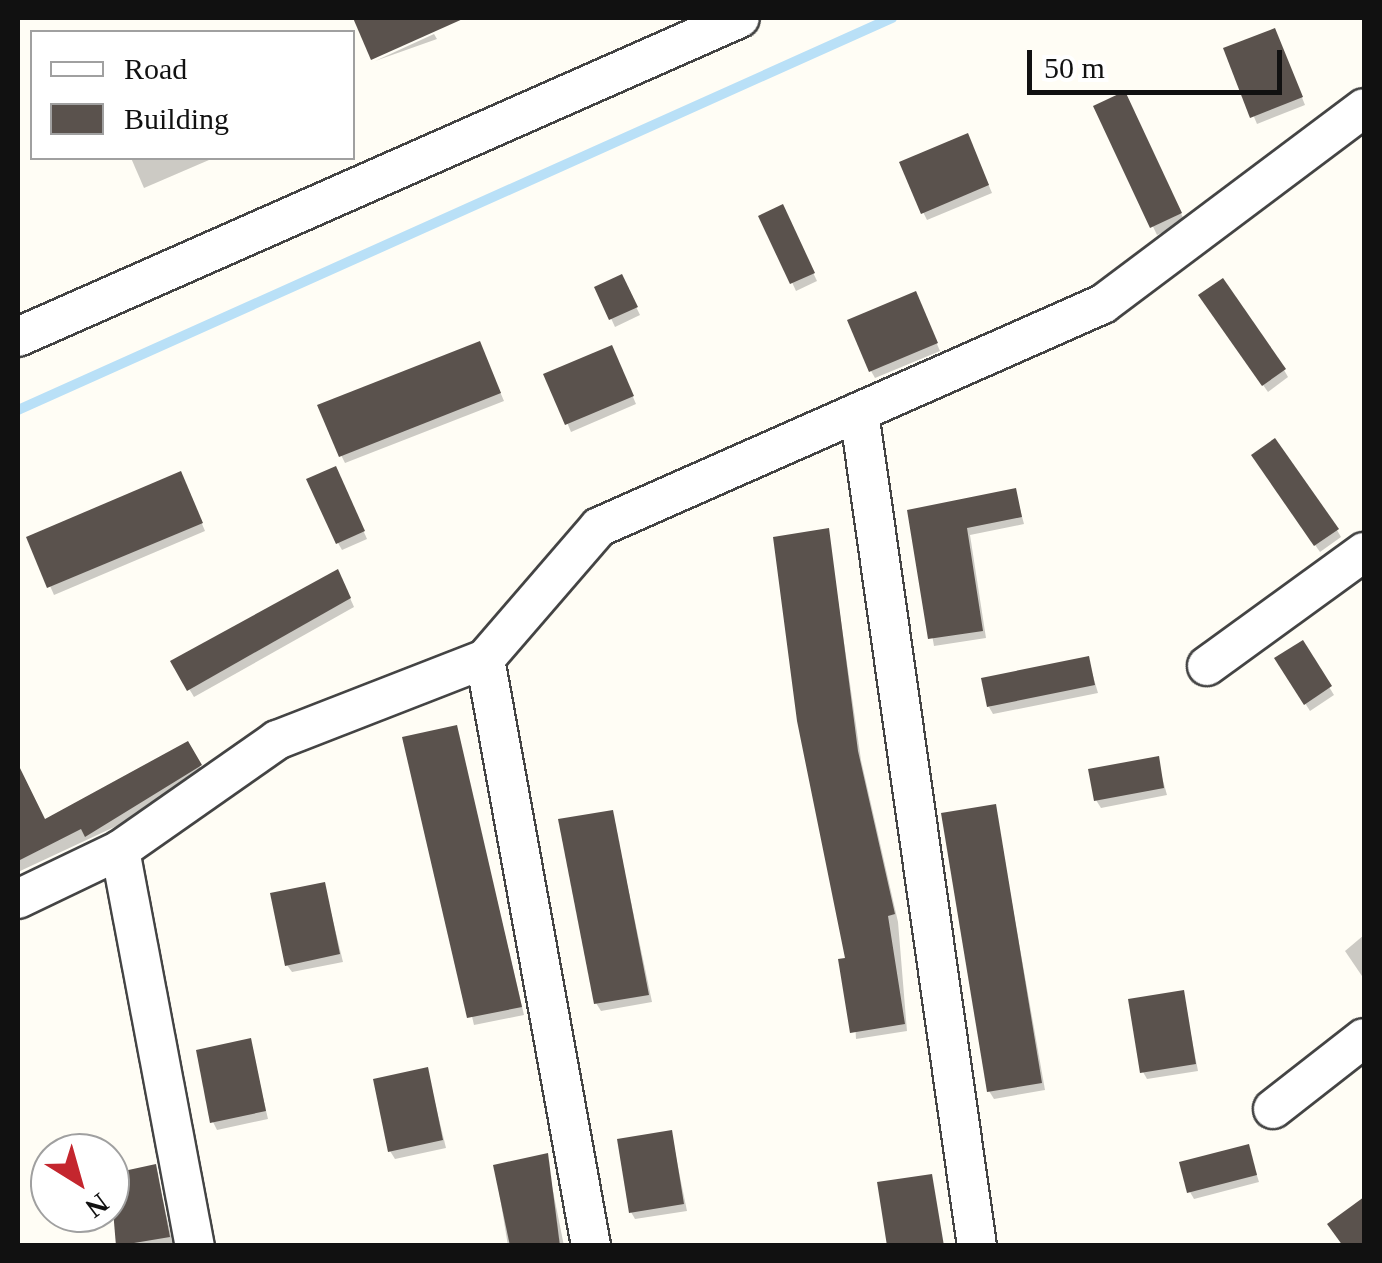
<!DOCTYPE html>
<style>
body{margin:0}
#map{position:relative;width:1382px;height:1263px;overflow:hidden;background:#fffdf5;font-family:"Times New Roman",serif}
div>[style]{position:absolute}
.shadow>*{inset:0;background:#0003}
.stream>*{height:10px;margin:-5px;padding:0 5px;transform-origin:5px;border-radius:5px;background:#b9e0f7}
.building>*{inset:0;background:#5a524d}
.roads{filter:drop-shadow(2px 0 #444) drop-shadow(-2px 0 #444) drop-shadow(0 2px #444) drop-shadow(0 -2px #444)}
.minor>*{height:38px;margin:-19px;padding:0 19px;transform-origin:19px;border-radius:19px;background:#fff}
span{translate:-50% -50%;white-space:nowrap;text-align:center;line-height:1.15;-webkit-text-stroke:10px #fff;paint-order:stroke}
.frame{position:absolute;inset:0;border:20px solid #111;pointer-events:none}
.legend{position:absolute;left:30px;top:30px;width:325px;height:130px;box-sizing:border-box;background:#fff;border:2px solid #a0a0a0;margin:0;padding:12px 18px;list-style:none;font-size:30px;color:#111}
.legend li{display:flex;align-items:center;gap:20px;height:50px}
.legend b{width:50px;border:2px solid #a0a0a0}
.north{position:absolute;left:30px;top:1133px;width:100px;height:100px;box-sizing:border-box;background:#fff;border:2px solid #a0a0a0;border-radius:50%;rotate:143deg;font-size:28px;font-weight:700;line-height:40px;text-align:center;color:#111}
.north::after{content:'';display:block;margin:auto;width:35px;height:45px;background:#c4262e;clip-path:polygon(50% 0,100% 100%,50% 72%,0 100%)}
.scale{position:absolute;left:1027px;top:50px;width:255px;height:45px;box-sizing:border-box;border:5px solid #111;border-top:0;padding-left:12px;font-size:30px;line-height:35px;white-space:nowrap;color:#111;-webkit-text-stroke:8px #fff;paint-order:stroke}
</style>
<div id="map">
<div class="shadow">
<div style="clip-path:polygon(434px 34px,437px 39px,375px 61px)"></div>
<div style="clip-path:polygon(1278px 38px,1305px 105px,1257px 124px,1226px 50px)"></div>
<div style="clip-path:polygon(1129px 101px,1185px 222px,1157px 235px,1096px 107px)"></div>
<div style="clip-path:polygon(971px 143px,992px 193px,927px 220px,923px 212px)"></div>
<div style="clip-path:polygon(131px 158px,208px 158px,209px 160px,144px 188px)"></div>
<div style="clip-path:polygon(786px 215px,817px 281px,796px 291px,762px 217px)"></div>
<div style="clip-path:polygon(625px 284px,640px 315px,615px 327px,597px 288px)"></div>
<div style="clip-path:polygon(919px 302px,940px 351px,875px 378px,871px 371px)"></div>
<div style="clip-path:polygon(1206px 304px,1284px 370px,1288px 377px,1268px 392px)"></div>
<div style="clip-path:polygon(483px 352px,504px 401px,345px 463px,341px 455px)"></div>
<div style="clip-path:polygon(615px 355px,636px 404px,571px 432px,547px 375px)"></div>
<div style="clip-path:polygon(1258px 463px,1337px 530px,1341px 537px,1320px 552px)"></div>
<div style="clip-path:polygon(339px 476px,367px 539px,342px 550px,338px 543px)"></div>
<div style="clip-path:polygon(184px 481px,205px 531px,54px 595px,29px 538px)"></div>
<div style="clip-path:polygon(1015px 490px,1024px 524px,970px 535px,986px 638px,934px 646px,910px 512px)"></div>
<div style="clip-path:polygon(828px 531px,861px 760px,898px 922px,907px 1031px,856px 1039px)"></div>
<div style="clip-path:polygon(342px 580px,354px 607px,194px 697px,173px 662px)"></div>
<div style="clip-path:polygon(1302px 643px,1334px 695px,1310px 711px,1277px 659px)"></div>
<div style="clip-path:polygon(1088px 659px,1098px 693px,993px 714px,989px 707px)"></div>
<div style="clip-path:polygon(456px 728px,524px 1015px,474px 1025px,405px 739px)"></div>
<div style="clip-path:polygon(187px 744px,204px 774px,155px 808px,18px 872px,18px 801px,30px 795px,44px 822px)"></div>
<div style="clip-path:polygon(1157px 759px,1167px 795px,1101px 808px,1096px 800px)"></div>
<div style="clip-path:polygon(995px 807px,1045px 1090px,994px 1099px,989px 1091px)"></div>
<div style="clip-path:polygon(612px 812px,652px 1002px,601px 1011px,596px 1003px)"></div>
<div style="clip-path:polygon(324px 884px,343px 962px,292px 972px,287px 965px)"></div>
<div style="clip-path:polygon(1364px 935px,1364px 979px,1345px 951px)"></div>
<div style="clip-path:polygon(1183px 993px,1198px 1071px,1147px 1079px,1143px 1072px)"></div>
<div style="clip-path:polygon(250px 1041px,268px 1119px,217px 1130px,213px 1122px)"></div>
<div style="clip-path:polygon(427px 1070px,446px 1148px,395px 1159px,390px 1151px)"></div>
<div style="clip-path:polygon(671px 1133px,687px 1211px,635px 1219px,631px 1212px)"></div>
<div style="clip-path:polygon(1248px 1147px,1259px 1182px,1194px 1199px,1190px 1192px)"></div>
<div style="clip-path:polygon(546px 1156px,564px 1246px,508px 1246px,495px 1167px)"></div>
<div style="clip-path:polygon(155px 1167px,173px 1244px,118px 1246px,110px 1176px)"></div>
</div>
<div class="stream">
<div style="left:18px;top:410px;width:958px;rotate:-24.16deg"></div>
</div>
<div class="building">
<div style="clip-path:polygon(353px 18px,465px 18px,371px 60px)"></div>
<div style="clip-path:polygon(1275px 28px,1303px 97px,1250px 118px,1223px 48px)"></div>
<div style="clip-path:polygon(1125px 91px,1182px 213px,1150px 228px,1093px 106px)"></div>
<div style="clip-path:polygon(968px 133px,989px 185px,921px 214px,899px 162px)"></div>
<div style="clip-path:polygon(783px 204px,815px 273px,790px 284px,758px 216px)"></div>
<div style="clip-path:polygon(622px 274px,638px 307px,609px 320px,594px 287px)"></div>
<div style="clip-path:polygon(1223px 278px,1286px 369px,1262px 386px,1198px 295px)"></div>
<div style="clip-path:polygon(916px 291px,938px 343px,869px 372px,847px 320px)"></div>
<div style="clip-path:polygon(480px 341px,501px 393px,339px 457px,317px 405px)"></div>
<div style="clip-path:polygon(612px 345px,634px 396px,565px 425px,543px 374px)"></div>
<div style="clip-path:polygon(1275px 438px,1339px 529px,1314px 546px,1251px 455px)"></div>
<div style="clip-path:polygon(336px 466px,365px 531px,336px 544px,306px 479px)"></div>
<div style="clip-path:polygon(181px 471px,203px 523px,47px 588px,26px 537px)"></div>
<div style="clip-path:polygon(1016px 488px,1022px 517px,967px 528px,983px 631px,928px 639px,907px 510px)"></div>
<div style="clip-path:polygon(829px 528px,858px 751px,895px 914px,888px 916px,905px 1024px,850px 1033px,838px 959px,845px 958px,797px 721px,773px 537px)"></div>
<div style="clip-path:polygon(338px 569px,351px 598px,187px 691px,170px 661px)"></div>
<div style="clip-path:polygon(1303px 640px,1332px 686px,1304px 705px,1274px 658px)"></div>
<div style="clip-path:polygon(1089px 656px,1095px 685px,987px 707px,981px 678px)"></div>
<div style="clip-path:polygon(457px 725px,522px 1007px,467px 1018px,402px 737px)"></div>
<div style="clip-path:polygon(188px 741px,202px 765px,85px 837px,81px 829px,18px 861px,18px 764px,45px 819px)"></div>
<div style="clip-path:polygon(1159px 756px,1164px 788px,1094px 801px,1088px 769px)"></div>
<div style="clip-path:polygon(996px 804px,1042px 1083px,987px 1092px,941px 813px)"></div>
<div style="clip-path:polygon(613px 810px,649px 995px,594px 1004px,558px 819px)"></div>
<div style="clip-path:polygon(325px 882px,340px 954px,285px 966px,270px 893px)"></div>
<div style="clip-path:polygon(1184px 990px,1196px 1064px,1140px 1073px,1128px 999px)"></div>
<div style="clip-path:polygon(251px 1038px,266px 1111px,210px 1123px,196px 1050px)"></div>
<div style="clip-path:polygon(428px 1067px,443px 1140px,388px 1152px,373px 1079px)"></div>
<div style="clip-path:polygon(672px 1130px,684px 1204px,629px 1213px,617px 1139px)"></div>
<div style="clip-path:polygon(1249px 1144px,1257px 1175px,1187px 1193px,1179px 1162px)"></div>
<div style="clip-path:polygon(548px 1153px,560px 1246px,510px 1246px,493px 1165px)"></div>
<div style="clip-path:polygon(156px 1164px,170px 1237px,116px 1246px,110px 1174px)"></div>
<div style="clip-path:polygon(932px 1174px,944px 1246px,887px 1246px,877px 1182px)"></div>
<div style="clip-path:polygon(1364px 1197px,1364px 1246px,1343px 1246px,1327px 1224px)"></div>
</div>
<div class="roads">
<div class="minor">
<div style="left:18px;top:337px;width:789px;rotate:-23.84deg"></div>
<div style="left:859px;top:412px;width:842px;rotate:81.95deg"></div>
<div style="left:485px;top:659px;width:596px;rotate:79.76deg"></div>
<div style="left:1207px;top:666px;width:194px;rotate:-36deg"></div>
<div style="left:120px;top:850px;width:403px;rotate:79.3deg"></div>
<div style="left:18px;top:899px;width:113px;rotate:-25.7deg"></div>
<div style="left:120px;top:850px;width:192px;rotate:-35deg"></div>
<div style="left:277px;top:740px;width:223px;rotate:-21.3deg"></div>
<div style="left:485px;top:659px;width:174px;rotate:-49.2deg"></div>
<div style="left:599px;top:527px;width:551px;rotate:-23.87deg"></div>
<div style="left:1103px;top:304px;width:326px;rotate:-36.9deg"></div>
<div style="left:1273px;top:1109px;width:115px;rotate:-38deg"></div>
</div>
</div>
<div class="frame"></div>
<ul class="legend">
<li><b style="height:12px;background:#fff"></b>Road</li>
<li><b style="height:28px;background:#5a524d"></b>Building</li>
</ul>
<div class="north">N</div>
<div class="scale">50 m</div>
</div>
